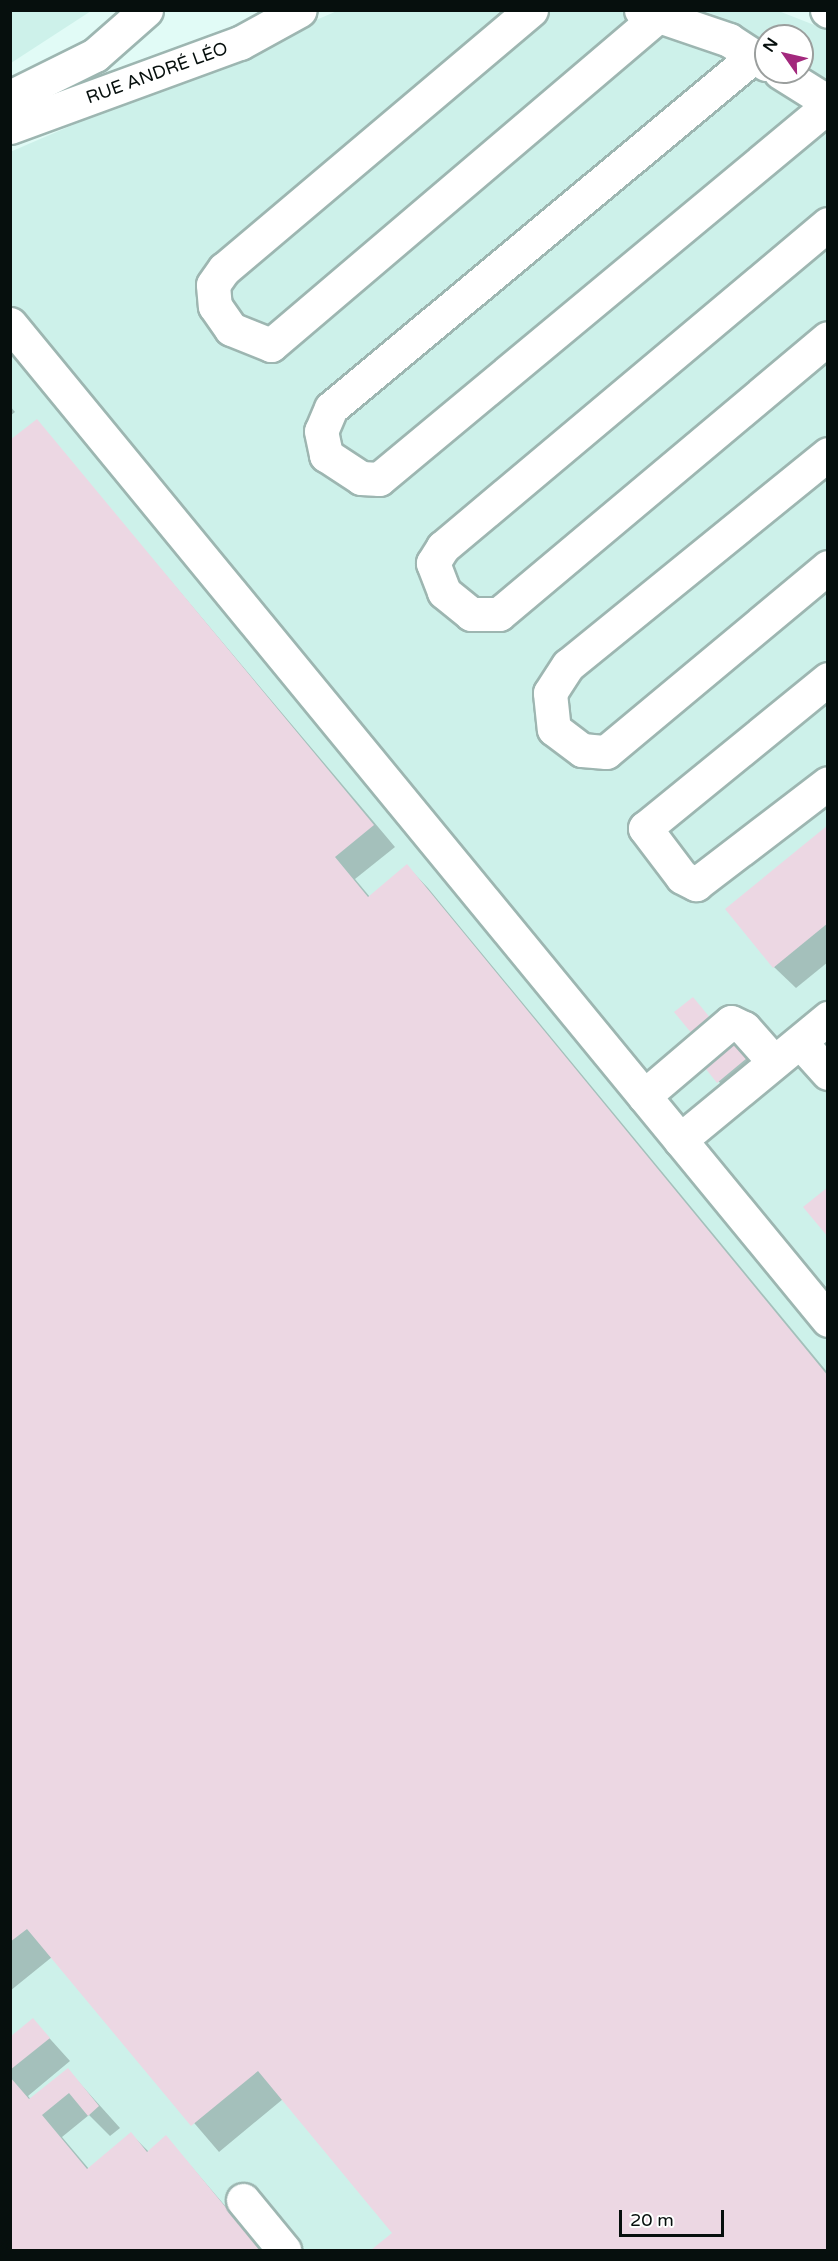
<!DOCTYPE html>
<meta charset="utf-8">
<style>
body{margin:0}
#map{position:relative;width:838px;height:2261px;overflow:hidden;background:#e1fbf6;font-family:"Varela Round",sans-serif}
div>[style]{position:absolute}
.built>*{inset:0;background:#cdf1ea}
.shadow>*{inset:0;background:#0003}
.building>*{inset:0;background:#ecd7e3}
.roads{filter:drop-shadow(2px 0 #9db6b1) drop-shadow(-2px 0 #9db6b1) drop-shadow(0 2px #9db6b1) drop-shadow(0 -2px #9db6b1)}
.minor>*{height:33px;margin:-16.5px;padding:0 16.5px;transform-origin:16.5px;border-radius:16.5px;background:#fff}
span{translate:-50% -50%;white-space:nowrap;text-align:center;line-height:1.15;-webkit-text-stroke:6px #fff;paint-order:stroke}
.street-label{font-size:18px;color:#060f0d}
.frame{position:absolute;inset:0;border:12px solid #060f0d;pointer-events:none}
.north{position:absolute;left:754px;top:24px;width:60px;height:60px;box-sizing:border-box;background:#fff;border:2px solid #9b9f9e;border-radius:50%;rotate:304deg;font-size:16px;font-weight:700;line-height:24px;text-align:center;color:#060f0d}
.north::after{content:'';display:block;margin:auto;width:21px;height:27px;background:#a3297d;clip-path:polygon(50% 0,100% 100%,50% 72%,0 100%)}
.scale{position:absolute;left:619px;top:2210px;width:105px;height:27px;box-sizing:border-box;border:3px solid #060f0d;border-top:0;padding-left:8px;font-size:18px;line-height:21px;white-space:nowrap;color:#060f0d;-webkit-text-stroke:4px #fff;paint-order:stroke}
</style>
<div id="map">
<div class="built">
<div style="clip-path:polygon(11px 10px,91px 10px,91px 11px,11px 63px)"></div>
<div style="clip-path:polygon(evenodd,776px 10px,827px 30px,827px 2250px,11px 2250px,10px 152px,337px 11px,776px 10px,766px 36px,802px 36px,802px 72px,766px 72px,766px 36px)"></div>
</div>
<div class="shadow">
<div style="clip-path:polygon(10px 406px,15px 412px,10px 416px)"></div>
<div style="clip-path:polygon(36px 421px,395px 847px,355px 879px,370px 897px,407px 866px,428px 888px,828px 1373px,828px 2250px,374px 2250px,394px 2234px,283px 2099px,219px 2152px,52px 1957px,10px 1991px,10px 442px)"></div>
<div style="clip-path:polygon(828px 827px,828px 962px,796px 988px,774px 967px)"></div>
<div style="clip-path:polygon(735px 1044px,753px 1066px,725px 1089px,700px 1059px)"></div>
<div style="clip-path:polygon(33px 2020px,70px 2061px,28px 2096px,31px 2100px,68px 2070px,120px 2128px,110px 2136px,89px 2115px,62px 2137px,89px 2169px,131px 2134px,149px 2152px,166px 2137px,263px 2250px,10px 2250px,10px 2039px)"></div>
</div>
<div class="building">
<div style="clip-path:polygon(37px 419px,374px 825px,335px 857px,368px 897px,407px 864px,828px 1376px,828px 2250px,371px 2250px,392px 2233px,258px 2071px,191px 2126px,27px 1929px,10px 1942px,10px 440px)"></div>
<div style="clip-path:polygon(828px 825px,828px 923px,773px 968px,725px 909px)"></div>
<div style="clip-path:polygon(693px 997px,712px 1020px,693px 1035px,674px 1012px)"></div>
<div style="clip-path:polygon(728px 1034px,747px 1058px,717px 1083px,698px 1059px)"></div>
<div style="clip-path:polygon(828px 1187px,828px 1237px,803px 1207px)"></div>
<div style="clip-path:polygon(33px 2018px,50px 2038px,10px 2070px,10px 2037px)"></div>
<div style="clip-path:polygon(68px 2068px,99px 2106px,88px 2116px,69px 2093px,42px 2115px,87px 2169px,131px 2132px,147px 2152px,166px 2135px,261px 2250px,10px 2250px,10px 2077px,29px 2099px)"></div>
</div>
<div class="roads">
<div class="minor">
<div style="left:531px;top:10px;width:402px;rotate:139.8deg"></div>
<div style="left:224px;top:269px;width:19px;rotate:125deg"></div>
<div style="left:213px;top:285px;width:21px;rotate:85deg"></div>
<div style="left:215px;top:306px;width:28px;rotate:55deg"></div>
<div style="left:231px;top:329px;width:43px;rotate:21.8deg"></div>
<div style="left:271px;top:345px;width:509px;rotate:-40.38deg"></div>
<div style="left:641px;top:10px;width:93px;rotate:18.8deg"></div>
<div style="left:729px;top:40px;width:44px;rotate:33deg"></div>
<div style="left:827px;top:10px;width:1px;rotate:45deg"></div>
<div style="left:754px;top:56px;width:550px;rotate:140.23deg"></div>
<div style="left:331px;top:408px;width:25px;rotate:113deg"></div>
<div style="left:321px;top:431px;width:25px;rotate:78deg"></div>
<div style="left:326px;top:455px;width:42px;rotate:33.3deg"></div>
<div style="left:361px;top:478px;width:18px;rotate:3deg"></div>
<div style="left:379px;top:479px;width:584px;rotate:-39.72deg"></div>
<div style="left:780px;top:72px;width:57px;rotate:32deg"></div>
<div style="left:10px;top:97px;width:95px;rotate:-26.3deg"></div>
<div style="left:95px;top:55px;width:68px;rotate:-41.4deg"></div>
<div style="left:10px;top:127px;width:245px;rotate:-20.1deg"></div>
<div style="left:240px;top:43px;width:68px;rotate:-28.8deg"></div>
<div style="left:828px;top:224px;width:503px;rotate:140deg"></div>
<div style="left:443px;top:547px;width:19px;rotate:122deg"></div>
<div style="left:433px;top:563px;width:31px;rotate:69deg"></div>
<div style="left:444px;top:592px;width:35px;rotate:39deg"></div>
<div style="left:471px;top:614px;width:28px"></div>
<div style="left:499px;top:614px;width:429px;rotate:-40deg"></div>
<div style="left:10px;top:324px;width:1289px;rotate:50.6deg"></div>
<div style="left:828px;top:454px;width:335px;rotate:140.9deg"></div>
<div style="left:568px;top:665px;width:33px;rotate:123deg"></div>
<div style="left:550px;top:693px;width:36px;rotate:84deg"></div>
<div style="left:554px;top:729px;width:35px;rotate:37deg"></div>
<div style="left:582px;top:750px;width:24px;rotate:5deg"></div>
<div style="left:606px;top:752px;width:289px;rotate:-39.8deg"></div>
<div style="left:828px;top:679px;width:236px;rotate:140.8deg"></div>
<div style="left:645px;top:828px;width:61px;rotate:52.9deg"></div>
<div style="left:682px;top:877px;width:16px;rotate:27deg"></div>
<div style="left:696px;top:884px;width:166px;rotate:-37.4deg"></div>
<div style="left:800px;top:1042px;width:42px;rotate:47.9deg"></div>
<div style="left:644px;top:1096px;width:114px;rotate:-40.4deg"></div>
<div style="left:731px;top:1022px;width:14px;rotate:25deg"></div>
<div style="left:744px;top:1028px;width:45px;rotate:48.6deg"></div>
<div style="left:680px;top:1140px;width:192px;rotate:-39.5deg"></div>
<div style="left:243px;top:2200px;width:65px;rotate:50.6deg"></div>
</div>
</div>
<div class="street-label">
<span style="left:157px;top:73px;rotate:-20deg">RUE ANDRÉ LÉO</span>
</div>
<div class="frame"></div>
<div class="north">N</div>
<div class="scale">20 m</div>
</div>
